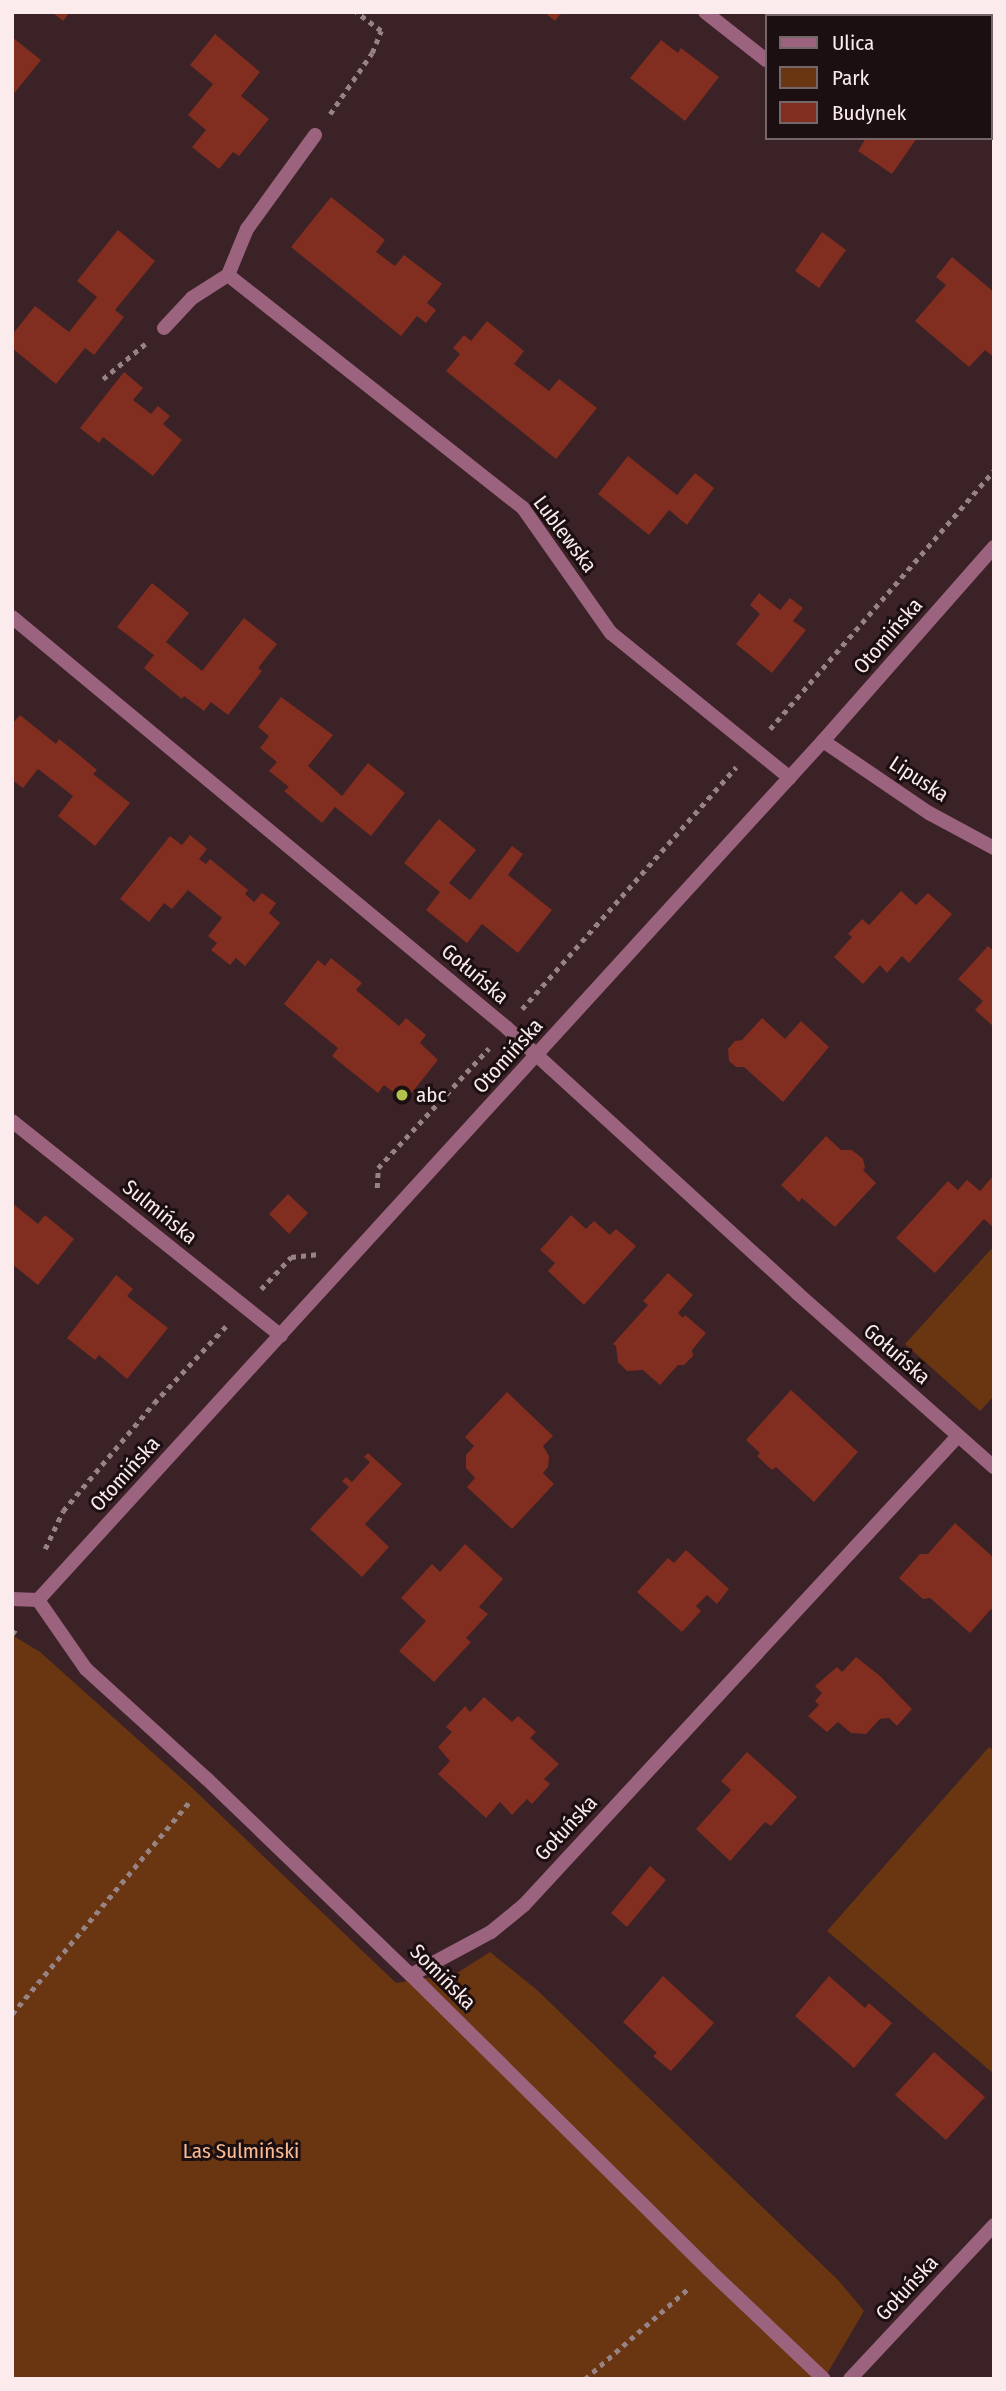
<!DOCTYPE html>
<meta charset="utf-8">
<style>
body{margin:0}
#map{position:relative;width:1006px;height:2391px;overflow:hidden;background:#3b2226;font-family:"Fira Sans Condensed",sans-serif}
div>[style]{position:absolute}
.green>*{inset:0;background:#693611}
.building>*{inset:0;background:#812d1f}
.path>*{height:4.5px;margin-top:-2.25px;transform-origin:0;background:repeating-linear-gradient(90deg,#978285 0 5px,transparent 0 10px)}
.lane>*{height:14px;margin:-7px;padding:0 7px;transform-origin:7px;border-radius:7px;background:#9b637e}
.street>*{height:14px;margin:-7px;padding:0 7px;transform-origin:7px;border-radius:7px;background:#9b637e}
.dots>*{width:19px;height:19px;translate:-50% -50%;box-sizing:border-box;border:4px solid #1b0f11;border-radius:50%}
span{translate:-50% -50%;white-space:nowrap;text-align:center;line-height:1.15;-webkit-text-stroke:6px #1b0f11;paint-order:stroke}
.street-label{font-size:21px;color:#fcebec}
.poi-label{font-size:21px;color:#fcebec}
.left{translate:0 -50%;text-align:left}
.park-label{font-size:21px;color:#f9ba94}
.frame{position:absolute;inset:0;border:14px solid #fcebec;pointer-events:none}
.legend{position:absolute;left:765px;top:14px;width:228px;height:126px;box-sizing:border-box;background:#1b0f11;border:2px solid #756769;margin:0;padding:9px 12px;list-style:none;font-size:21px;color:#fcebec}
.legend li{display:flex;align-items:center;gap:14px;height:35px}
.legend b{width:35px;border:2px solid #756769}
</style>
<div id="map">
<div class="green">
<div style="clip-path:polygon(994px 1246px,994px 1396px,980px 1411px,905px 1344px)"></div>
<div style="clip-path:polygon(12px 1635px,40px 1652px,190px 1786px,396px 1983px,457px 1973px,490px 1952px,537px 1990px,838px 2280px,864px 2311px,824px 2379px,12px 2379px)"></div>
<div style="clip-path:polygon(989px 1747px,994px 1751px,994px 2074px,827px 1931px)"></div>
</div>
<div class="building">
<div style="clip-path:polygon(52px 12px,70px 12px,63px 21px)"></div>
<div style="clip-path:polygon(544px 12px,562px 12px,555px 21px)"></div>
<div style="clip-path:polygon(215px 34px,260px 72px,241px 96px,269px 119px,239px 156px,233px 152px,219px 169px,192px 147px,206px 130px,188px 115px,213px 84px,190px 65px)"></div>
<div style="clip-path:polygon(12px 37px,41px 60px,12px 96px)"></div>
<div style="clip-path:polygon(661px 40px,678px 53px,681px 48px,719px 77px,685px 121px,630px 78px)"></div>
<div style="clip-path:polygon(866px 138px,917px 138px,892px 174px,858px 151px)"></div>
<div style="clip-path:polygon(331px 197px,385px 240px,376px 252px,395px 266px,404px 255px,442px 284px,427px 303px,436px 310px,426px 323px,417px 316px,401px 336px,291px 247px)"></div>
<div style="clip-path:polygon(118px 230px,155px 261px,115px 310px,124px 317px,94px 355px,85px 348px,56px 384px,12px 348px,12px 335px,35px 306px,69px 332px,97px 297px,77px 281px)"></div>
<div style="clip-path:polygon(822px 232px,846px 250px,819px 288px,795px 271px)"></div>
<div style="clip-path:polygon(952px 257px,994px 292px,994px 357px,985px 350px,969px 367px,915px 321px,946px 285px,936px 277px)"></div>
<div style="clip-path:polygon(487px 321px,524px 351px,514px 364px,549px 391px,559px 379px,597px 408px,556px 459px,446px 371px,460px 354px,453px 348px,464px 335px,471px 341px)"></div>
<div style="clip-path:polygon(124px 372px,143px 388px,133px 400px,151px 414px,158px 406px,170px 416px,163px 424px,182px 440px,153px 476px,103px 437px,99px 443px,80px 428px)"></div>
<div style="clip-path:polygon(628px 456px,677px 495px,695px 473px,714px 488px,687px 525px,669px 510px,649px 535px,598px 494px)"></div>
<div style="clip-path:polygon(152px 583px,189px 613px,166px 642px,202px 671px,244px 618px,277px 644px,258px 668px,262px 671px,228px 715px,211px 702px,204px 711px,184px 696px,182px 699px,144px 668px,154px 655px,117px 627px)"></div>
<div style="clip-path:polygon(759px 593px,780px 610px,790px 598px,803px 608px,793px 621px,806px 630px,772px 673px,736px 644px,760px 614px,750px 605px)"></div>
<div style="clip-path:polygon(281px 697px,333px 735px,308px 766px,342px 796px,368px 763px,405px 793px,371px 836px,335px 807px,322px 823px,284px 791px,289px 787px,269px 771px,277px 762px,260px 748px,269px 736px,258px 727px)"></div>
<div style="clip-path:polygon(20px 715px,56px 744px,59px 739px,78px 754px,97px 770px,93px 774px,130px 803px,95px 846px,58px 816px,73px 796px,38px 769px,23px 788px,12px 780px,12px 724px)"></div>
<div style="clip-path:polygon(439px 819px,476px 850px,449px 883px,470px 900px,512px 846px,523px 854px,508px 875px,552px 910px,518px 953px,482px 924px,467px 943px,426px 910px,440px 892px,404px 863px)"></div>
<div style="clip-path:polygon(190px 835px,207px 849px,199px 859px,206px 864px,210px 859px,248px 890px,245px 894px,254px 902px,262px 893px,276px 903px,269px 913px,280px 923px,245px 966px,236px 958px,230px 965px,211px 950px,217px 943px,208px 936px,222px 918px,188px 890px,172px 909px,164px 903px,149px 922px,120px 899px,170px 836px,182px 845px)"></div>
<div style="clip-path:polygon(901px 891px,916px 905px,928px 893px,952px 914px,909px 963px,902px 956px,887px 973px,880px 965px,863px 984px,834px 957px,852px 937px,848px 934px,862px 919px,869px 925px)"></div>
<div style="clip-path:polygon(988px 946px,994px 951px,994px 1027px,975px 1010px,983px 1001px,958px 979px)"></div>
<div style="clip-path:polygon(331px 958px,362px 983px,356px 990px,399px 1026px,406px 1018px,426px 1035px,420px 1043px,438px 1060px,405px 1101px,384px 1085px,378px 1093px,332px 1056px,338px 1048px,284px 1004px,318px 960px,325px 966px)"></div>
<div style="clip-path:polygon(762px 1018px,785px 1039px,801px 1021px,829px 1047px,783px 1102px,744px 1067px,736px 1067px,729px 1061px,728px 1049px,735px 1041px,742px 1040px)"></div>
<div style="clip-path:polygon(826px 1136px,841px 1150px,852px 1150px,863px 1159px,865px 1168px,863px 1170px,876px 1183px,835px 1227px,802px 1198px,799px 1202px,781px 1185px)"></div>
<div style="clip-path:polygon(994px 1175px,994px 1228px,984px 1219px,935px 1273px,896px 1238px,948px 1181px,958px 1190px,967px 1180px,980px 1191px)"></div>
<div style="clip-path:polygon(288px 1194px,308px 1213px,289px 1234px,269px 1214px)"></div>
<div style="clip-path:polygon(12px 1203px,38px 1224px,45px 1215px,74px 1239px,38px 1285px,12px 1264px)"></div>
<div style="clip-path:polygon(571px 1215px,586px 1229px,594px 1221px,610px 1235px,616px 1229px,636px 1246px,584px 1305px,548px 1271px,555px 1263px,540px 1250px)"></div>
<div style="clip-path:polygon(668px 1273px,693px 1295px,678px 1313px,683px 1318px,685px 1315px,706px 1333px,692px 1350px,693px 1356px,684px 1365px,678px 1365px,660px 1385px,643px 1370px,627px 1371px,618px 1362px,616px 1346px,613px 1344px,648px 1305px,643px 1301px)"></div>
<div style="clip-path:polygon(116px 1275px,133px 1289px,127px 1296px,168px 1328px,127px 1379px,99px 1355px,95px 1360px,67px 1338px)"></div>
<div style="clip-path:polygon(791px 1390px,858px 1452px,814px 1502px,776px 1467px,772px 1470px,757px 1456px,760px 1453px,746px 1440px)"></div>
<div style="clip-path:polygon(507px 1392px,553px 1436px,543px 1446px,549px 1456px,548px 1467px,543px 1473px,554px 1484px,512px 1529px,467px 1487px,475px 1478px,466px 1468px,466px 1455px,474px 1446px,465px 1437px)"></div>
<div style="clip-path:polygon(368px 1453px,402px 1484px,365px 1524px,389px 1547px,362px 1577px,310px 1529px,349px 1487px,342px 1481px,346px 1477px,352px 1482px,370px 1462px,364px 1457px)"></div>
<div style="clip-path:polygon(955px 1523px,994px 1558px,994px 1613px,991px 1609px,970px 1633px,930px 1598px,923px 1599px,899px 1578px,920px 1554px,928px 1554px)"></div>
<div style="clip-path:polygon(465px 1544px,503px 1579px,479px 1607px,488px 1614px,466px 1638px,471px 1642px,434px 1682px,399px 1651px,426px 1621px,401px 1598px,432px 1564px,440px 1572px)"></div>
<div style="clip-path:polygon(686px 1550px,729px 1589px,717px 1604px,707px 1595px,696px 1606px,701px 1611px,682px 1632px,637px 1592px,668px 1558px,674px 1563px)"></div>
<div style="clip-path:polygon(856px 1657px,880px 1676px,912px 1709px,897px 1726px,889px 1718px,880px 1719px,866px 1734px,851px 1733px,838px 1722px,827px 1732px,808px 1716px,819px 1705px,815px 1701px,822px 1693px,815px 1686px,837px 1667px,842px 1672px)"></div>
<div style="clip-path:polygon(484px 1697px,512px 1722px,518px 1716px,536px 1732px,530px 1738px,559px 1764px,544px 1779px,550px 1784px,532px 1804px,527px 1799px,512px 1815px,500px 1802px,486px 1818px,438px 1774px,450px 1761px,438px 1747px,452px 1732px,446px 1727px,465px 1706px,470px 1712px)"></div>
<div style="clip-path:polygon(747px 1752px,797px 1797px,771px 1826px,765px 1822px,730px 1861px,696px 1829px,731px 1790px,721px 1781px)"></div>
<div style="clip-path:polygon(650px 1866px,666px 1880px,627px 1927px,611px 1913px)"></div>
<div style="clip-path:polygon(663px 1976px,714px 2023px,671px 2071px,653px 2056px,657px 2053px,623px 2022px)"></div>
<div style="clip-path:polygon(829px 1976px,865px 2008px,869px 2003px,892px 2023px,854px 2068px,795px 2016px)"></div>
<div style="clip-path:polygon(934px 2052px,985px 2097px,946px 2140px,895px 2095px)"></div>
</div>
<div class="path">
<div style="left:330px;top:114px;width:74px;rotate:-55.5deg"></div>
<div style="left:372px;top:53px;width:24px;rotate:-68deg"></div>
<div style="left:381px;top:31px;width:31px;rotate:-143deg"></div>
<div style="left:103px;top:379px;width:55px;rotate:-39.8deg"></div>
<div style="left:770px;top:729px;width:342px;rotate:-49.1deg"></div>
<div style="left:522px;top:1009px;width:323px;rotate:-48.5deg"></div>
<div style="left:377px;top:1188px;width:20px;rotate:-87deg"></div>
<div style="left:378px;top:1168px;width:163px;rotate:-47.2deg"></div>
<div style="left:261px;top:1289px;width:44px;rotate:-46.8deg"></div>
<div style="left:291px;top:1257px;width:28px;rotate:-6deg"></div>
<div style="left:45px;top:1549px;width:42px;rotate:-64.7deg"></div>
<div style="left:63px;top:1511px;width:141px;rotate:-49.9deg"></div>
<div style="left:154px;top:1403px;width:105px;rotate:-46.9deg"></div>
<div style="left:12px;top:1634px;width:10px;rotate:-53deg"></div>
<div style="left:12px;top:2014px;width:279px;rotate:-50.1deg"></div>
<div style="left:585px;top:2379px;width:140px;rotate:-41.2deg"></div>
</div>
<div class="lane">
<div style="left:164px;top:328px;width:41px;rotate:-47deg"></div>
<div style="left:192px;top:298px;width:43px;rotate:-32.6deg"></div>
<div style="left:228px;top:275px;width:50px;rotate:-67.6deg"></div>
<div style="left:247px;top:229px;width:116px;rotate:-54.1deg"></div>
</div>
<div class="street">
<div style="left:705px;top:12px;width:78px;rotate:38.2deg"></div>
<div style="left:228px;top:275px;width:376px;rotate:38.3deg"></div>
<div style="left:523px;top:508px;width:153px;rotate:54.9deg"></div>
<div style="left:611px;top:633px;width:230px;rotate:39deg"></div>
<div style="left:12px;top:617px;width:643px;rotate:39.7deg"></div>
<div style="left:507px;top:1028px;width:393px;rotate:42.4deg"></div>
<div style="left:797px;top:1293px;width:263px;rotate:41.5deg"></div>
<div style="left:823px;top:741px;width:128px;rotate:34.2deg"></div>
<div style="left:929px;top:813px;width:74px;rotate:28.3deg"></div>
<div style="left:12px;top:1121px;width:344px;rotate:38.6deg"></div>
<div style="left:12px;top:1599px;width:26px;rotate:2deg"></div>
<div style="left:38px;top:1600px;width:1164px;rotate:-47.58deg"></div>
<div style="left:823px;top:741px;width:259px;rotate:-48.6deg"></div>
<div style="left:38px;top:1600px;width:84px;rotate:55.2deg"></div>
<div style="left:86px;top:1669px;width:164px;rotate:42.3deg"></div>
<div style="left:207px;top:1779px;width:283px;rotate:43.9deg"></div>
<div style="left:411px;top:1975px;width:419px;rotate:44.7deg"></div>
<div style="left:709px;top:2270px;width:158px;rotate:43.5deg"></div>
<div style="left:411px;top:1975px;width:91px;rotate:-28.3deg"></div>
<div style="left:491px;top:1932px;width:43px;rotate:-39.3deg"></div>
<div style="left:524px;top:1905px;width:639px;rotate:-47.22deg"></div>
<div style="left:850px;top:2379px;width:211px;rotate:-46.9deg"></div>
</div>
<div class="dots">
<div style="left:402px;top:1095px;background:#b3c24b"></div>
</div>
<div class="street-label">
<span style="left:565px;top:534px;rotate:53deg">Lublewska</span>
<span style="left:888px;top:636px;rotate:-49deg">Otomińska</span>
<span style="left:919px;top:779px;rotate:33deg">Lipuska</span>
<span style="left:475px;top:974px;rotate:40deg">Gołuńska</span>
<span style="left:508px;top:1056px;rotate:-48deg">Otomińska</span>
<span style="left:160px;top:1212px;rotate:39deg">Sulmińska</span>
<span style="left:897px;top:1354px;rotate:41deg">Gołuńska</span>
<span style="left:125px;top:1474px;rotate:-48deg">Otomińska</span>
<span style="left:566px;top:1828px;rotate:-47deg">Gołuńska</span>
<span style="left:443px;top:1977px;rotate:45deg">Somińska</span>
<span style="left:907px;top:2288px;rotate:-47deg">Gołuńska</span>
</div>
<div class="poi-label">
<span class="left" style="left:416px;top:1095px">abc</span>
</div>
<div class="park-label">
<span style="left:241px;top:2151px">Las Sulmiński</span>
</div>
<div class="frame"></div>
<ul class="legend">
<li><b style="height:9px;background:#9b637e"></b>Ulica</li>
<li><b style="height:19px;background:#693611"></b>Park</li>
<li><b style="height:19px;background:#812d1f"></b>Budynek</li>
</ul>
</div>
